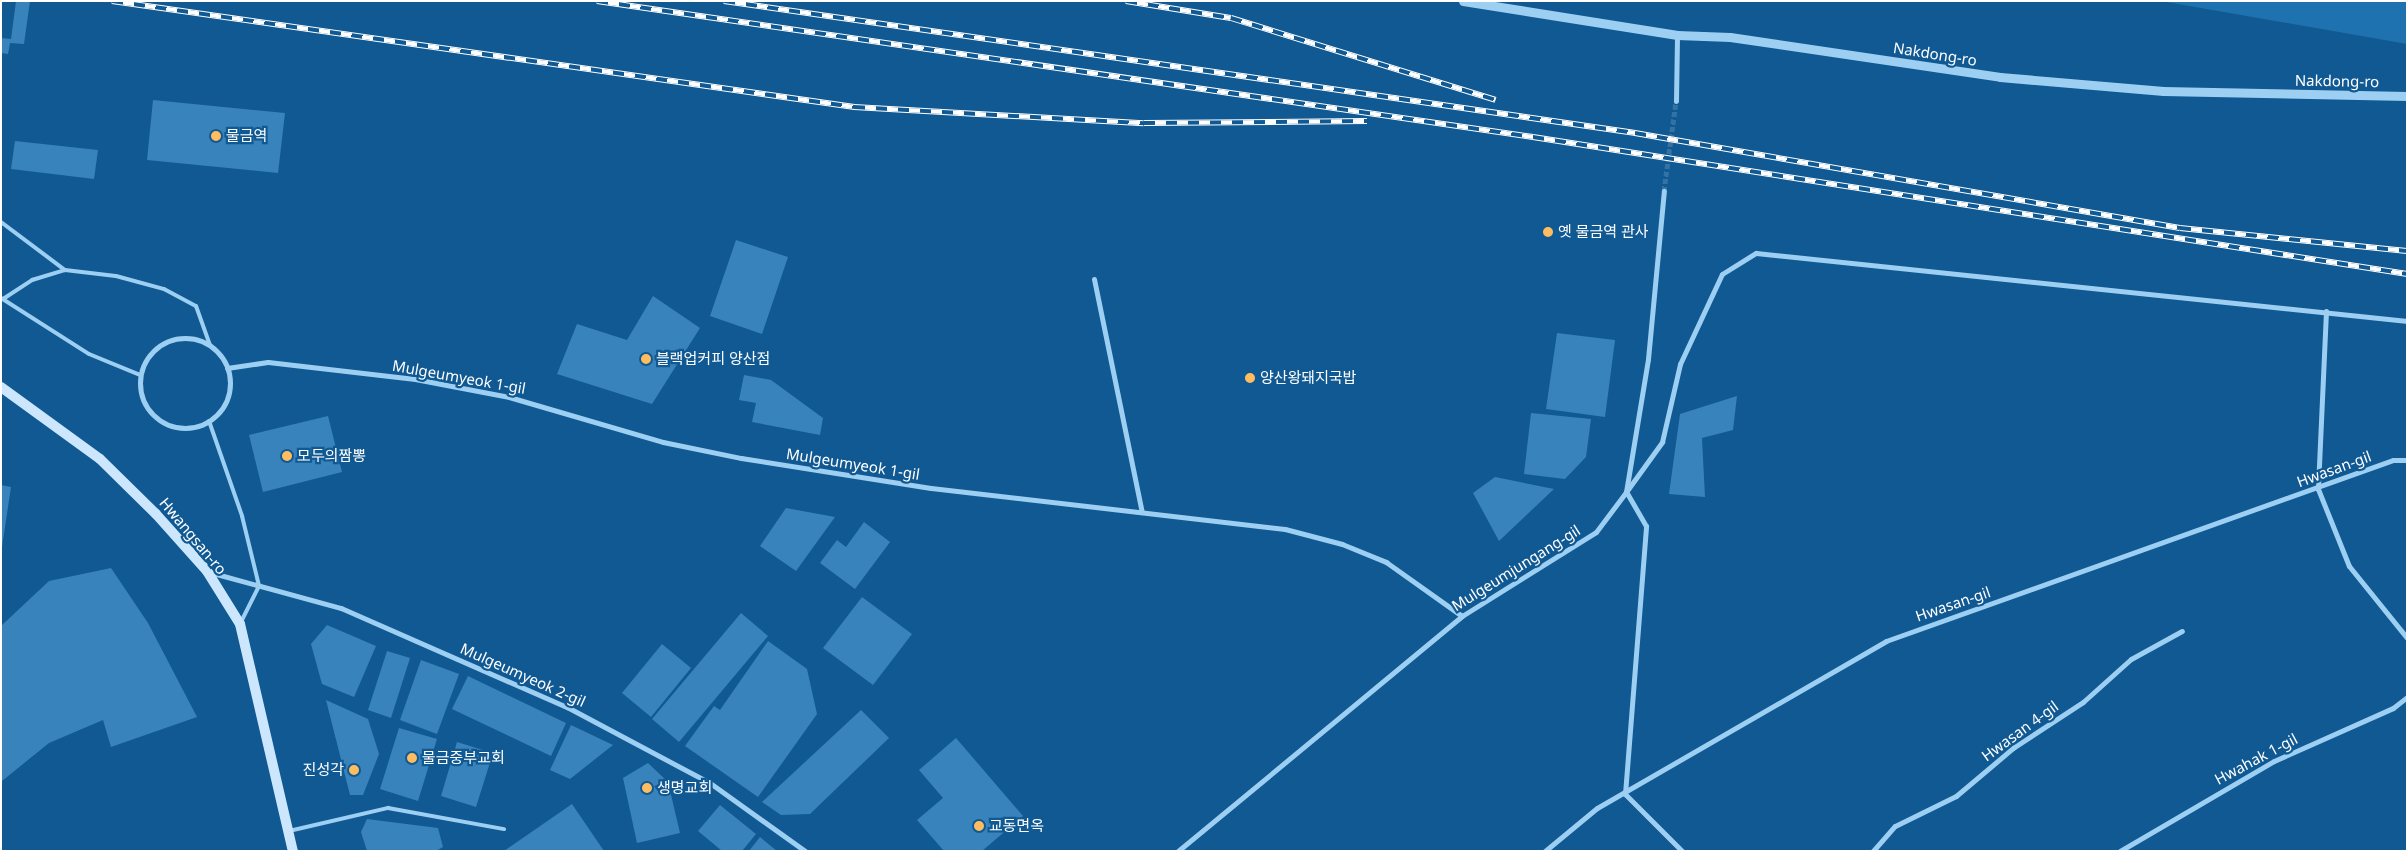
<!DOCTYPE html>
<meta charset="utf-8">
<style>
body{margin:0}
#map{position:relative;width:2408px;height:852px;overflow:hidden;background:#105993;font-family:"Noto Sans","Noto Sans KR",sans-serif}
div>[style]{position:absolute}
.green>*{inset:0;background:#1f72b0}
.building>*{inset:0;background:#3983bc}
.minor-tunnel>*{height:5px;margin-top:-2.5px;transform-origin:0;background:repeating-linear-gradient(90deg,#3472a3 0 5px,transparent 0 7.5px)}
.service>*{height:4px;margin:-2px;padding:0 2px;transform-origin:2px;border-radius:2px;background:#9dcff3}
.minor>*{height:5px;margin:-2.5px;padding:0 2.5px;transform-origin:2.5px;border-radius:2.5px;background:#9dcff3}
.minor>.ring{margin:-2.5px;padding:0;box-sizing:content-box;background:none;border:5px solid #9dcff3;border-radius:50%}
.tertiary>*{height:9px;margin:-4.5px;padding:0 4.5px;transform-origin:4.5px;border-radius:4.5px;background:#9dcff3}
.secondary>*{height:10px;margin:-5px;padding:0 5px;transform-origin:5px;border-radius:5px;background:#cce7fd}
.rail>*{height:5.5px;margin-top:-2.75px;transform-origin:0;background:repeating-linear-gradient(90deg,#105993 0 11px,#fff 0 22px);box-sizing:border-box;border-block:1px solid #fff}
.dots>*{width:14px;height:14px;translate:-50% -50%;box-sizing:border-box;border:2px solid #105993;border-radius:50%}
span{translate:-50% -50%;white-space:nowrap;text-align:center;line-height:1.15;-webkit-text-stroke:4.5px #105993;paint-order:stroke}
.street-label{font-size:15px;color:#fff}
.poi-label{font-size:15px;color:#fff}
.left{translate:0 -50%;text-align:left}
.right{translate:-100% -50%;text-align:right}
.frame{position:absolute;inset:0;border:2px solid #fff;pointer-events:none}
</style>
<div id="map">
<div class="green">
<div style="clip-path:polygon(2161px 1px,2407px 1px,2407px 44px)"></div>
</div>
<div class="building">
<div style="clip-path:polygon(16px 1px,30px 1px,24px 44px,10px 43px,8px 54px,1px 53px,1px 38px,11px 39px)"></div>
<div style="clip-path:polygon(153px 100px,285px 113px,278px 173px,147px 160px)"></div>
<div style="clip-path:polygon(15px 141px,98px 150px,94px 179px,11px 169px)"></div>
<div style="clip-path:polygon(736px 240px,788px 257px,762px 334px,710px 316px)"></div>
<div style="clip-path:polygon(653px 296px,700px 328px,652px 404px,557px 374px,577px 324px,627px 340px)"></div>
<div style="clip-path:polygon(1557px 333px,1615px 340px,1605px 417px,1546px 409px)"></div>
<div style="clip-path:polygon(744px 375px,771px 380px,823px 418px,820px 435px,752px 422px,756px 403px,739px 400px)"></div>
<div style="clip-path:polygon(1737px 396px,1733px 430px,1702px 438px,1705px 497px,1669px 494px,1680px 414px)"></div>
<div style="clip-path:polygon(1531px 413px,1591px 419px,1586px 457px,1565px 479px,1524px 474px)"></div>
<div style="clip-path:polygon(328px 416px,342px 472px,263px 492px,249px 435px)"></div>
<div style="clip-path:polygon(1495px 477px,1554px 489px,1499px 541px,1473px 493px)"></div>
<div style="clip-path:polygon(1px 485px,11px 487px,2px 547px,1px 546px)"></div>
<div style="clip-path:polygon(786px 508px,835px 517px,796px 571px,760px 546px)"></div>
<div style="clip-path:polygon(864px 522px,890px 542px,855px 589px,820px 563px,837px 540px,846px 547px)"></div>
<div style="clip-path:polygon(111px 568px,148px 623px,197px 717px,111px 747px,103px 720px,49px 743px,2px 781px,1px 626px,49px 581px)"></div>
<div style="clip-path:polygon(862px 597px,912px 634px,873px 685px,823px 648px)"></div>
<div style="clip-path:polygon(741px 613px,768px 636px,679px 742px,652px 719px)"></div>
<div style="clip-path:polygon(327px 625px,376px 646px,354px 697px,322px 684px,311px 644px)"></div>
<div style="clip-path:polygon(768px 641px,807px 669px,817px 714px,758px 797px,685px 746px,714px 706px,720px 710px)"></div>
<div style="clip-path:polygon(662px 644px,691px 668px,651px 717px,622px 693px)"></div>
<div style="clip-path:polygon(387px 651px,410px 658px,391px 718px,368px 710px)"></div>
<div style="clip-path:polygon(421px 660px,459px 674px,437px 734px,400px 720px)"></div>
<div style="clip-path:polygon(468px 676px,566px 723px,551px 756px,452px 709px)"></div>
<div style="clip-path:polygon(326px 700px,368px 719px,379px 754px,363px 795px,350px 795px)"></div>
<div style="clip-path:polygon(861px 710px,889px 738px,810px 814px,781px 815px,762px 802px)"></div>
<div style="clip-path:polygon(571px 725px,613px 745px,570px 779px,550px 770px)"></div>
<div style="clip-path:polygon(399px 728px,437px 739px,418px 801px,380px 789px)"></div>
<div style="clip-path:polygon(956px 738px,1023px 816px,982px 851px,944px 851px,917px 820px,943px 798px,919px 770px)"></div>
<div style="clip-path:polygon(457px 742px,493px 753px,476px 807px,441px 796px)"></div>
<div style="clip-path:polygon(648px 763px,668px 782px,680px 833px,637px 843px,623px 778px)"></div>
<div style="clip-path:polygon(572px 804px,604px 851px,504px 851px)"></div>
<div style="clip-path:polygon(720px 805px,756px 834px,742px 851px,722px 851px,698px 831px)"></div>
<div style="clip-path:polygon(367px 819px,438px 828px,443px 847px,436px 851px,367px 851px,361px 832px)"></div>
<div style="clip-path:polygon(760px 837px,777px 851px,749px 851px)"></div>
</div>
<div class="minor-tunnel">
<div style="left:1664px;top:191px;width:91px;rotate:-82.4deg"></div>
</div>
<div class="service">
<div style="left:1px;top:222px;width:80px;rotate:36.9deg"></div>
<div style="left:1px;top:298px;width:104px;rotate:32.5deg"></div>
<div style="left:89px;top:354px;width:55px;rotate:22.4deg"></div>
<div style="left:3px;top:299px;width:35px;rotate:-33deg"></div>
<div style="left:32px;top:280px;width:34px;rotate:-17deg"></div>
<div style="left:65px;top:270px;width:51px;rotate:6.7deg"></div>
<div style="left:116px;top:276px;width:50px;rotate:15.2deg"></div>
<div style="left:164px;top:289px;width:36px;rotate:28deg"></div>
<div style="left:196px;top:306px;width:41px;rotate:70.3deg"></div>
<div style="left:209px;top:421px;width:101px;rotate:70.8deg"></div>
<div style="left:242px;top:516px;width:72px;rotate:76.3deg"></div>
<div style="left:259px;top:586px;width:40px;rotate:116.6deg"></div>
<div style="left:289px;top:831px;width:102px;rotate:-13.1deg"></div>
<div style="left:388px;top:808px;width:118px;rotate:10.3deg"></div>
</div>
<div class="minor">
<div style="left:1676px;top:101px;width:66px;rotate:-89.1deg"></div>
<div style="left:1094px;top:279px;width:238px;rotate:78.4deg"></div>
<div style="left:2326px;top:311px;width:178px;rotate:92.6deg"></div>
<div style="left:2318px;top:489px;width:83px;rotate:68.1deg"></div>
<div style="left:2349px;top:566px;width:92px;rotate:51.1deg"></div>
<div class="ring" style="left:140px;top:338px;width:85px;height:85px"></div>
<div style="left:227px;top:368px;width:41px;rotate:-8.3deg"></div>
<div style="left:268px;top:362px;width:148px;rotate:6.6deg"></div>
<div style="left:415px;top:379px;width:96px;rotate:10.8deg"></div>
<div style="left:509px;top:397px;width:160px;rotate:16.3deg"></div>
<div style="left:663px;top:442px;width:80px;rotate:11.6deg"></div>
<div style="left:741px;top:458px;width:192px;rotate:9deg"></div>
<div style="left:931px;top:488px;width:356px;rotate:6.6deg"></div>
<div style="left:1285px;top:529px;width:59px;rotate:14.7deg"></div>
<div style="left:1342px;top:544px;width:48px;rotate:22.2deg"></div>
<div style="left:1386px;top:562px;width:93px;rotate:35.4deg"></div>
<div style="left:209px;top:572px;width:137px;rotate:15.3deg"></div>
<div style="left:341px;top:608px;width:247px;rotate:23.7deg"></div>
<div style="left:567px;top:707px;width:162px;rotate:28deg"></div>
<div style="left:710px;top:783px;width:117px;rotate:35.6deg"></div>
<div style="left:1625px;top:794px;width:269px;rotate:-85.5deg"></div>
<div style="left:1646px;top:526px;width:39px;rotate:-120deg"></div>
<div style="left:1626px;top:492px;width:62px;rotate:-54.2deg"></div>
<div style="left:1662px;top:442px;width:80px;rotate:-77deg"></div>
<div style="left:1680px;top:364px;width:99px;rotate:-65deg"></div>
<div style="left:1722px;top:274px;width:40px;rotate:-32deg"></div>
<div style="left:1756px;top:253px;width:655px;rotate:5.96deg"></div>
<div style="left:1625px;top:794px;width:81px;rotate:45deg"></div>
<div style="left:1178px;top:851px;width:369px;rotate:-39.6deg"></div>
<div style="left:1462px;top:616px;width:158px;rotate:-32.1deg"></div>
<div style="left:1596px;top:532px;width:50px;rotate:-53.1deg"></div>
<div style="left:1626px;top:492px;width:135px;rotate:-80.6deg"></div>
<div style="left:1648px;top:359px;width:169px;rotate:-84.6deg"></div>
<div style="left:1545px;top:851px;width:67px;rotate:-39.6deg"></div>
<div style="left:1597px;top:808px;width:334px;rotate:-30deg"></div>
<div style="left:1886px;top:641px;width:538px;rotate:-19.65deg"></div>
<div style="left:2393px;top:460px;width:14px"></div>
<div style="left:1873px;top:851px;width:33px;rotate:-49deg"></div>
<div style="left:1895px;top:826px;width:68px;rotate:-26.2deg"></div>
<div style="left:1956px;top:796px;width:75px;rotate:-40.1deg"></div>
<div style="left:2013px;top:748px;width:84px;rotate:-33.3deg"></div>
<div style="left:2083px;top:702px;width:64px;rotate:-41.9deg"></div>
<div style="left:2131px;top:659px;width:58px;rotate:-28.8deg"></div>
<div style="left:2120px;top:851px;width:178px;rotate:-30.3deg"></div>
<div style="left:2274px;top:761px;width:130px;rotate:-24deg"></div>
<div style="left:2393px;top:708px;width:18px;rotate:-38deg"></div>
</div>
<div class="tertiary">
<div style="left:1463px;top:1px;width:217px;rotate:9deg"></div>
<div style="left:1677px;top:35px;width:53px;rotate:2.2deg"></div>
<div style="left:1730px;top:37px;width:273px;rotate:8.4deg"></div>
<div style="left:2000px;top:77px;width:164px;rotate:4.9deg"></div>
<div style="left:2163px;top:91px;width:244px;rotate:1.2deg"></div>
</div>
<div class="secondary">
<div style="left:1px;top:387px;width:122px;rotate:36deg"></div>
<div style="left:100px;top:459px;width:78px;rotate:44.5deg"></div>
<div style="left:156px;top:514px;width:76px;rotate:48.2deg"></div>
<div style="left:207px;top:571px;width:62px;rotate:58.1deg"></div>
<div style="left:240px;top:624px;width:233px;rotate:76.9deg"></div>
</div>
<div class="rail">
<div style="left:112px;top:1px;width:750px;rotate:8.13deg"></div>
<div style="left:854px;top:107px;width:290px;rotate:3.2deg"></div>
<div style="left:1144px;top:123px;width:223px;rotate:-0.5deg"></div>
<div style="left:597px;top:1px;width:946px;rotate:8.27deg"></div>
<div style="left:1533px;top:137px;width:885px;rotate:8.91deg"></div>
<div style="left:724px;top:1px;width:921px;rotate:8.24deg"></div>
<div style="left:1635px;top:133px;width:553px;rotate:9.89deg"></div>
<div style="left:2180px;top:228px;width:228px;rotate:5.8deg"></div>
<div style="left:1126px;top:1px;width:106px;rotate:9.2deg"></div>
<div style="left:1231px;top:18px;width:277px;rotate:17.2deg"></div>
</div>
<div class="dots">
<div style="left:216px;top:136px;background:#ffbd5f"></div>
<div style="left:1548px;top:232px;background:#ffbd5f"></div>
<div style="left:646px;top:359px;background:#ffbd5f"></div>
<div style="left:1250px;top:378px;background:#ffbd5f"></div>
<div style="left:287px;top:456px;background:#ffbd5f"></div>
<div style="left:412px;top:758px;background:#ffbd5f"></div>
<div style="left:354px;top:770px;background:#ffbd5f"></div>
<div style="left:647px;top:788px;background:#ffbd5f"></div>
<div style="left:979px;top:826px;background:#ffbd5f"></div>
</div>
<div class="street-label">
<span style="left:1935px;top:54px;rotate:9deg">Nakdong-ro</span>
<span style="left:2337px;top:81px;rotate:1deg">Nakdong-ro</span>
<span style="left:459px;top:377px;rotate:10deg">Mulgeumyeok 1-gil</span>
<span style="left:853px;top:464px;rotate:9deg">Mulgeumyeok 1-gil</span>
<span style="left:2334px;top:469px;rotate:-20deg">Hwasan-gil</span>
<span style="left:193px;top:536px;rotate:50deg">Hwangsan-ro</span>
<span style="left:1516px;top:568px;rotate:-32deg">Mulgeumjungang-gil</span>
<span style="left:1953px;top:604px;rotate:-19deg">Hwasan-gil</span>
<span style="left:523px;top:675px;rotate:24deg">Mulgeumyeok 2-gil</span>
<span style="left:2020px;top:731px;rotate:-36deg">Hwasan 4-gil</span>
<span style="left:2256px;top:759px;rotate:-28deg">Hwahak 1-gil</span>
</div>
<div class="poi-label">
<span class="left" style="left:226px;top:136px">물금역</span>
<span class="left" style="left:1558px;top:232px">옛 물금역 관사</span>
<span class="left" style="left:656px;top:359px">블랙업커피 양산점</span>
<span class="left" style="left:1260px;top:378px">양산왕돼지국밥</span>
<span class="left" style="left:297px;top:456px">모두의짬뽕</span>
<span class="left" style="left:422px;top:758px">물금중부교회</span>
<span class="right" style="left:344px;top:770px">진성각</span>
<span class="left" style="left:657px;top:788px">생명교회</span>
<span class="left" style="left:989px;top:826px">교동면옥</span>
</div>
<div class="frame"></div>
</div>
